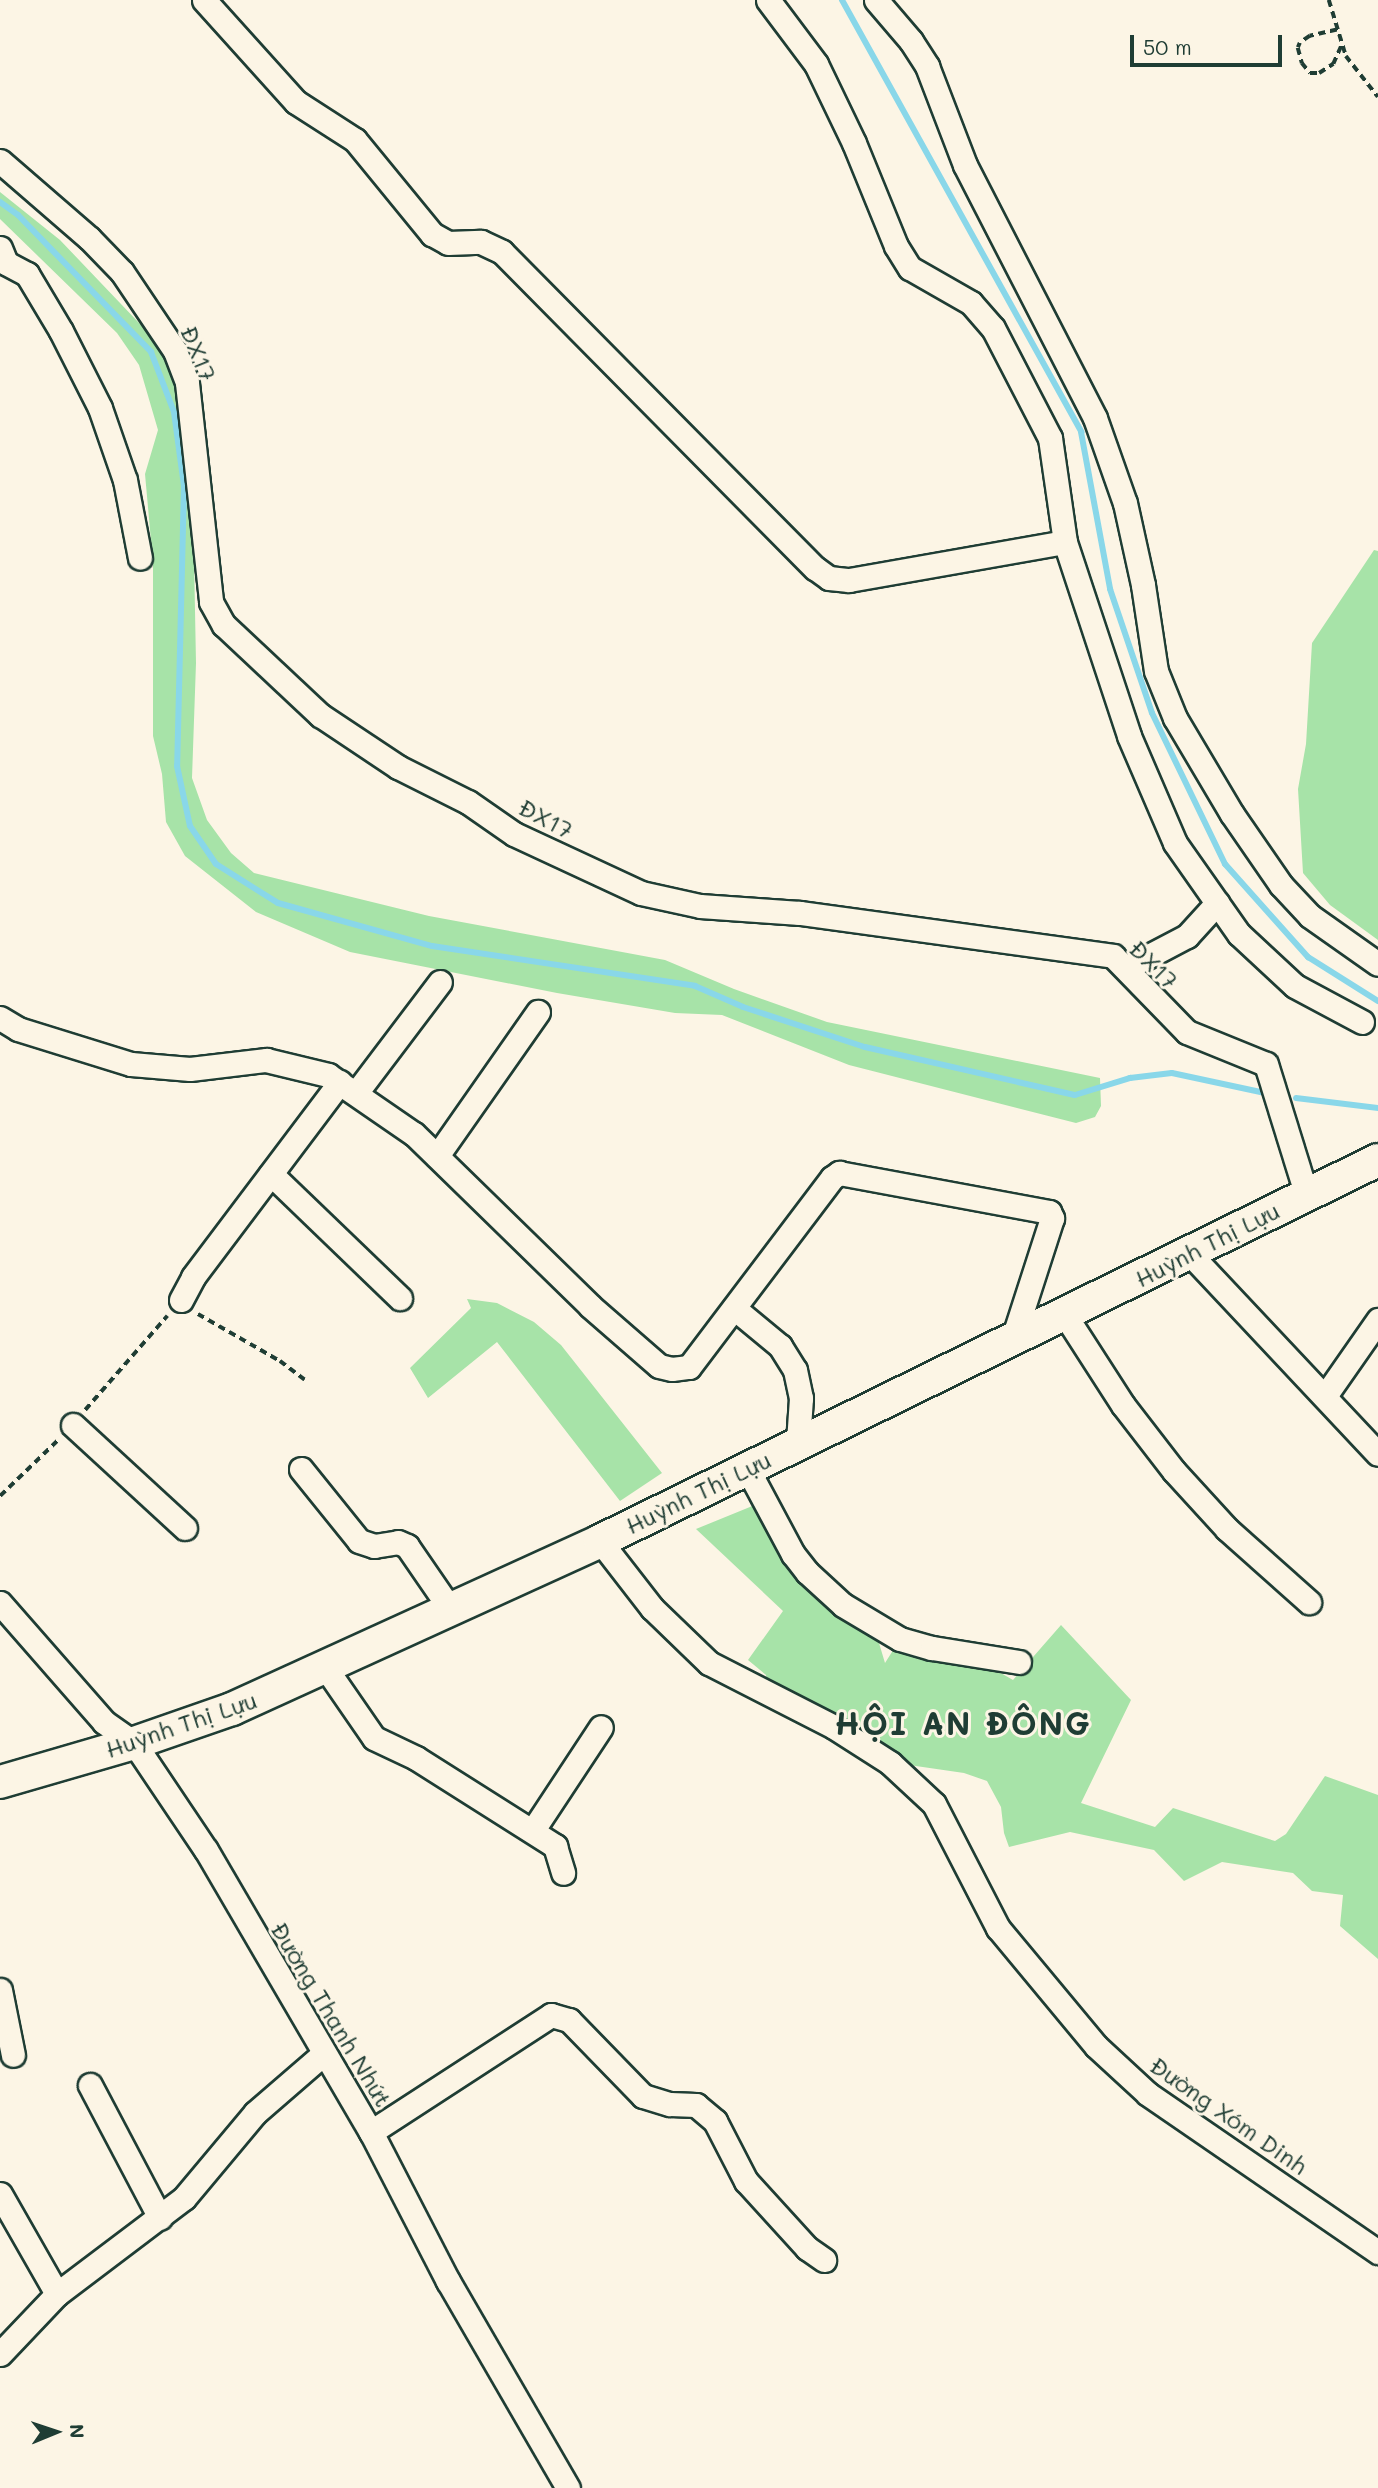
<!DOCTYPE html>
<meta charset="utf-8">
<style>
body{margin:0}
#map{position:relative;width:1378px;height:2488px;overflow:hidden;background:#fcf5e5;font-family:Mali,sans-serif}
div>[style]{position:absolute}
.green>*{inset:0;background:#a7e3a8}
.stream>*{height:6px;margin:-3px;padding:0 3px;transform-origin:3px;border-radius:3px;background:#89d7e9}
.path>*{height:3.5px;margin-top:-1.75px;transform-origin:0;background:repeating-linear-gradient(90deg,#1f3d34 0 7px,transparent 0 12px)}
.roads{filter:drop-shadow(2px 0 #1f3d34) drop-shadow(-2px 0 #1f3d34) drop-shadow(0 2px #1f3d34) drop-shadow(0 -2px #1f3d34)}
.street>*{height:23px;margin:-11.5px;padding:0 11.5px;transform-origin:11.5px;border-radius:11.5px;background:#fcf5e5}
.secondary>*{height:32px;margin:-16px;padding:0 16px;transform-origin:16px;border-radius:16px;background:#fcf5e5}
span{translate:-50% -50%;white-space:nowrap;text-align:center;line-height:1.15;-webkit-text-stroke:6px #fcf5e5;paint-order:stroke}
.street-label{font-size:24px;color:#1f3d34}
.district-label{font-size:32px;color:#1f3d34;font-weight:700;letter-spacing:2px}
.north{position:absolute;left:21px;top:2397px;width:70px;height:70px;-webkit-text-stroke:5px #fcf5e5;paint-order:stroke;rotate:88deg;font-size:19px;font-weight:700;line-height:28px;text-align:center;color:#1f3d34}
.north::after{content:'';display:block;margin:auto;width:24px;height:32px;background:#1f3d34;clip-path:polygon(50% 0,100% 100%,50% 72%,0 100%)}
.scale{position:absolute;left:1130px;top:35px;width:152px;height:32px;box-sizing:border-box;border:4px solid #1f3d34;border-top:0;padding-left:9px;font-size:21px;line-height:24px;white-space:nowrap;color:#1f3d34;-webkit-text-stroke:5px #fcf5e5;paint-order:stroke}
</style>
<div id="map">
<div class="green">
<div style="clip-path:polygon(0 192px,60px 240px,161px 346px,181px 391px,192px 452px,196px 663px,192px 778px,207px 820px,231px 853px,254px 873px,429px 916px,665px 960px,734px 989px,827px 1022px,1100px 1078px,1101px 1106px,1095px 1117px,1076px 1123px,849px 1065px,722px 1015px,675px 1013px,557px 993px,350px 952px,256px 912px,185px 856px,166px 822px,162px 774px,153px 736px,153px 563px,145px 474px,158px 430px,139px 365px,117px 333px,0 219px)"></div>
<div style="clip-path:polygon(1374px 550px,1378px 551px,1378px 940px,1330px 905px,1303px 873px,1298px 789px,1306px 744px,1312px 643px)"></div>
<div style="clip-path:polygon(467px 1299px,497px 1303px,534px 1322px,561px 1345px,662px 1473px,620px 1501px,497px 1342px,428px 1398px,410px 1368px,471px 1308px)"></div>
<div style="clip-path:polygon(767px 1500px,833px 1600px,876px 1633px,885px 1663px,897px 1644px,950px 1644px,1013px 1680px,1061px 1625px,1131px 1700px,1081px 1803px,1155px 1827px,1173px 1808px,1275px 1841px,1286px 1834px,1325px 1776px,1378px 1795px,1378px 1959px,1340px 1926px,1343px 1895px,1312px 1891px,1293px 1873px,1222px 1862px,1184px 1881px,1154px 1850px,1070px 1832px,1009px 1847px,1004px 1833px,1001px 1807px,987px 1781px,964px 1773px,909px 1765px,811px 1708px,768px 1690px,766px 1675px,748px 1660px,783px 1611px,696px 1529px)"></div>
</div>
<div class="stream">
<div style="left:842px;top:0;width:494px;rotate:61deg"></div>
<div style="left:1081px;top:432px;width:160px;rotate:79.5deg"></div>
<div style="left:1110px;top:589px;width:131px;rotate:71.3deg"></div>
<div style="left:1152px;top:713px;width:168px;rotate:64.2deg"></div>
<div style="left:1225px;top:864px;width:125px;rotate:48.3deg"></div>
<div style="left:1308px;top:957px;width:83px;rotate:32.2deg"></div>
<div style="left:0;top:202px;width:22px;rotate:36deg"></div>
<div style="left:18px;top:215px;width:191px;rotate:45.8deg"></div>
<div style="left:151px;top:352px;width:64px;rotate:69deg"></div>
<div style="left:174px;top:412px;width:75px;rotate:82.3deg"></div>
<div style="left:184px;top:486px;width:280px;rotate:91.4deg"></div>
<div style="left:177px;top:766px;width:61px;rotate:77.8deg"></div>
<div style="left:190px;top:826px;width:46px;rotate:55.6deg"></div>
<div style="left:216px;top:864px;width:73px;rotate:32.2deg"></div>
<div style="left:278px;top:903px;width:160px;rotate:15.6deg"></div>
<div style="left:432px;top:946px;width:266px;rotate:8.6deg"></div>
<div style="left:695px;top:986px;width:52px;rotate:23.6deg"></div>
<div style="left:743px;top:1007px;width:128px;rotate:18.2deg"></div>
<div style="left:865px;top:1047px;width:215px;rotate:12.9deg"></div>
<div style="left:1075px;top:1095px;width:58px;rotate:-17.2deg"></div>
<div style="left:1130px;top:1078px;width:42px;rotate:-6.8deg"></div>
<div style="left:1172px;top:1073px;width:100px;rotate:12.1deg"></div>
<div style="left:1296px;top:1098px;width:83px;rotate:7deg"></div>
</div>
<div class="path">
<div style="left:1329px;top:0;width:59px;rotate:73.1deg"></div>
<div style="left:1346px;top:56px;width:52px;rotate:52deg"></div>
<div style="left:1337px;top:30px;width:28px;rotate:167deg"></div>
<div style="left:1310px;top:36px;width:12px;rotate:145deg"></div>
<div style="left:1300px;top:43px;width:5px;rotate:112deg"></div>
<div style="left:1298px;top:48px;width:16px;rotate:75deg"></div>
<div style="left:1302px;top:63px;width:13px;rotate:51deg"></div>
<div style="left:1310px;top:73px;width:9px"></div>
<div style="left:1319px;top:73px;width:17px;rotate:-33deg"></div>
<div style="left:1333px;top:64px;width:22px;rotate:-66deg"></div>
<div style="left:198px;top:1314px;width:95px;rotate:29.8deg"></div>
<div style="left:280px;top:1361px;width:31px;rotate:37deg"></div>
<div style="left:85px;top:1410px;width:125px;rotate:-48.9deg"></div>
<div style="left:0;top:1496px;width:82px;rotate:-44deg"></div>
</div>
<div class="roads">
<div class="street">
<div style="left:204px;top:0;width:137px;rotate:48deg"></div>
<div style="left:296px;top:102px;width:70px;rotate:32.8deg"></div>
<div style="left:355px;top:140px;width:122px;rotate:50.7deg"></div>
<div style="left:432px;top:234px;width:18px;rotate:29deg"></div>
<div style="left:448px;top:243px;width:33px;rotate:-2deg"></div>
<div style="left:481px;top:242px;width:23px;rotate:25deg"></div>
<div style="left:502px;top:252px;width:445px;rotate:45.3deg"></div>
<div style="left:815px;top:568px;width:17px;rotate:36deg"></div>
<div style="left:829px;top:578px;width:20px;rotate:6deg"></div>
<div style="left:849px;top:580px;width:219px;rotate:-10deg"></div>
<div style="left:768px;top:0;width:80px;rotate:53.1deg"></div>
<div style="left:816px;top:64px;width:88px;rotate:64.3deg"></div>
<div style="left:854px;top:143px;width:111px;rotate:67.8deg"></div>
<div style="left:896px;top:246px;width:26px;rotate:58deg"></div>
<div style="left:910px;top:268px;width:70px;rotate:29.8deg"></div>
<div style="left:971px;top:303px;width:33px;rotate:49deg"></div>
<div style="left:993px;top:328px;width:124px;rotate:62.6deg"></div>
<div style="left:1050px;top:438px;width:105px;rotate:81.8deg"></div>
<div style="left:1065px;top:542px;width:204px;rotate:71.7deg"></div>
<div style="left:1129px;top:736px;width:116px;rotate:66.7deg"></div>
<div style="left:1175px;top:843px;width:111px;rotate:54.9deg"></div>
<div style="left:1239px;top:934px;width:76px;rotate:42.9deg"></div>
<div style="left:1295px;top:986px;width:76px;rotate:28.2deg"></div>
<div style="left:876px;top:0;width:54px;rotate:49.5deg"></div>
<div style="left:911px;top:41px;width:30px;rotate:57deg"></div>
<div style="left:927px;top:66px;width:106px;rotate:69deg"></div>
<div style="left:965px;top:165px;width:284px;rotate:62.8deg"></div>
<div style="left:1095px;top:418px;width:90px;rotate:70.6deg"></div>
<div style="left:1125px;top:503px;width:84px;rotate:77.6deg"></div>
<div style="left:1143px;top:585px;width:87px;rotate:81.4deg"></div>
<div style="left:1156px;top:671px;width:51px;rotate:68deg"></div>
<div style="left:1175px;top:718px;width:112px;rotate:59.3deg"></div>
<div style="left:1232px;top:814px;width:86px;rotate:55.4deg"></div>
<div style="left:1281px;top:885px;width:42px;rotate:46.9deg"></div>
<div style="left:1310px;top:916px;width:83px;rotate:35.2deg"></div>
<div style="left:0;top:161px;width:118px;rotate:40.9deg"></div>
<div style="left:89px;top:238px;width:47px;rotate:45.9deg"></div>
<div style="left:122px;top:272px;width:95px;rotate:56.1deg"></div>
<div style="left:175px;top:351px;width:34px;rotate:69deg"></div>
<div style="left:187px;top:383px;width:220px;rotate:83.7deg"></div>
<div style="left:211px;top:602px;width:26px;rotate:61deg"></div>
<div style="left:224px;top:625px;width:132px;rotate:43.2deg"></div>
<div style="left:320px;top:715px;width:94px;rotate:33.7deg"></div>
<div style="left:398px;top:767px;width:78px;rotate:26.6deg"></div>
<div style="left:468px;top:802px;width:56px;rotate:34.8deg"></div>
<div style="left:514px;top:834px;width:140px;rotate:24.9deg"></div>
<div style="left:641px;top:893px;width:60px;rotate:12.4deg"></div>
<div style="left:700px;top:906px;width:100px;rotate:4deg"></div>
<div style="left:800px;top:913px;width:316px;rotate:7.8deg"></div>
<div style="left:1113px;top:956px;width:106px;rotate:45.8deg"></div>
<div style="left:1187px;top:1032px;width:85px;rotate:22.1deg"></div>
<div style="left:1266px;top:1064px;width:135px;rotate:72.8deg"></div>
<div style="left:0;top:248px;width:16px;rotate:68deg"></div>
<div style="left:6px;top:263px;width:24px;rotate:28deg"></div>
<div style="left:27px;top:274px;width:66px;rotate:59.2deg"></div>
<div style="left:61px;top:331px;width:86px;rotate:63.1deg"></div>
<div style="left:100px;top:408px;width:76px;rotate:70.9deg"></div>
<div style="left:125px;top:480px;width:79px;rotate:79.1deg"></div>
<div style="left:1126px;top:968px;width:69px;rotate:-27.7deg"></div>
<div style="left:1187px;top:936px;width:45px;rotate:-47.7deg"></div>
<div style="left:0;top:1018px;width:21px;rotate:31deg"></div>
<div style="left:18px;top:1029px;width:118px;rotate:17.2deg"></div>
<div style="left:131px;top:1064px;width:59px;rotate:4.8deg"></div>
<div style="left:190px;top:1069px;width:77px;rotate:-6.8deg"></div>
<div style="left:266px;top:1060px;width:64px;rotate:13.6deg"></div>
<div style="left:328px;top:1075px;width:104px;rotate:34.5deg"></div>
<div style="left:414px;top:1134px;width:246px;rotate:44.3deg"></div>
<div style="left:590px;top:1306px;width:91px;rotate:41deg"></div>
<div style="left:659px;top:1366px;width:13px;rotate:13deg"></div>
<div style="left:672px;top:1369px;width:17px;rotate:-7deg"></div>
<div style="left:689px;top:1367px;width:237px;rotate:-52.9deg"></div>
<div style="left:832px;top:1178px;width:9px;rotate:-36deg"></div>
<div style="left:839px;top:1173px;width:214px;rotate:10.5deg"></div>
<div style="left:1049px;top:1212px;width:7px;rotate:63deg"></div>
<div style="left:1052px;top:1218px;width:130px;rotate:107.9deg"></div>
<div style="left:356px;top:1093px;width:139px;rotate:-52.9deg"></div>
<div style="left:437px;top:1156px;width:176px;rotate:-55deg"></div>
<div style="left:271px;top:1174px;width:179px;rotate:43.9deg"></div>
<div style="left:1190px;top:1254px;width:274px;rotate:46.8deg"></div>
<div style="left:181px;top:1300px;width:26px;rotate:-62deg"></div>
<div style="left:193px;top:1277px;width:244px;rotate:-53deg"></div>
<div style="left:734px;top:1308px;width:60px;rotate:39.6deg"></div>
<div style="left:780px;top:1346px;width:28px;rotate:58deg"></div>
<div style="left:795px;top:1370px;width:29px;rotate:78deg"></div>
<div style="left:801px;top:1398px;width:44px;rotate:93.9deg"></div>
<div style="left:1065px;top:1315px;width:107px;rotate:57.2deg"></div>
<div style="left:1123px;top:1405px;width:83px;rotate:52.3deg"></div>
<div style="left:1174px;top:1471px;width:79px;rotate:47.6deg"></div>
<div style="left:1227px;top:1529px;width:110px;rotate:41.7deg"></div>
<div style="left:1325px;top:1396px;width:93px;rotate:-55.1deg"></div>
<div style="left:73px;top:1425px;width:152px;rotate:42.6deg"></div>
<div style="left:747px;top:1468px;width:98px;rotate:61.9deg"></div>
<div style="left:793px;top:1554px;width:23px;rotate:52deg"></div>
<div style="left:807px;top:1572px;width:49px;rotate:42.5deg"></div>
<div style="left:843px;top:1605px;width:66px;rotate:30.8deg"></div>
<div style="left:900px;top:1639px;width:33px;rotate:16deg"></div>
<div style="left:932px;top:1648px;width:88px;rotate:9.1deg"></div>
<div style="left:301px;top:1469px;width:92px;rotate:51.1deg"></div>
<div style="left:359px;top:1541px;width:16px;rotate:18deg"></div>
<div style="left:374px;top:1546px;width:24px;rotate:-9deg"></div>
<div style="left:398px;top:1542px;width:10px;rotate:24deg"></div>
<div style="left:407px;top:1546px;width:78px;rotate:55.5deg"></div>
<div style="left:600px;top:1541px;width:85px;rotate:52.2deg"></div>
<div style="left:652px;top:1608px;width:79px;rotate:44deg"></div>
<div style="left:709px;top:1663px;width:140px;rotate:27.1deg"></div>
<div style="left:834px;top:1727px;width:67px;rotate:32.7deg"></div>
<div style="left:890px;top:1763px;width:60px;rotate:43deg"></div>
<div style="left:934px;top:1804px;width:140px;rotate:62.7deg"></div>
<div style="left:998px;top:1928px;width:153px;rotate:50.3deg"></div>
<div style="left:1096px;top:2046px;width:71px;rotate:42.7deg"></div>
<div style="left:1148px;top:2094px;width:279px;rotate:34.5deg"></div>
<div style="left:0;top:1603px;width:158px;rotate:48.8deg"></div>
<div style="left:104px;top:1722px;width:37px;rotate:35deg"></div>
<div style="left:134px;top:1743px;width:129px;rotate:56.1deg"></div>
<div style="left:206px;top:1850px;width:327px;rotate:59.7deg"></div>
<div style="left:371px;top:2132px;width:168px;rotate:62.7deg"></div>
<div style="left:448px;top:2281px;width:239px;rotate:59.9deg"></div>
<div style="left:325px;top:1667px;width:86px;rotate:55.4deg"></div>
<div style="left:374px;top:1738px;width:47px;rotate:25.5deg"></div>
<div style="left:416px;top:1758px;width:165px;rotate:32.3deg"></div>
<div style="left:555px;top:1846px;width:28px;rotate:73deg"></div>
<div style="left:533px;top:1830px;width:123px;rotate:-56.6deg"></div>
<div style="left:0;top:1990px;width:66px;rotate:78.7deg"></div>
<div style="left:90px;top:2085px;width:150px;rotate:62.2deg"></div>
<div style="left:371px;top:2132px;width:215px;rotate:-33deg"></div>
<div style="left:551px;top:2015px;width:19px;rotate:16deg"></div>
<div style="left:569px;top:2020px;width:106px;rotate:45.8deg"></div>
<div style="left:643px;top:2096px;width:28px;rotate:17deg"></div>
<div style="left:670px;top:2104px;width:26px;rotate:2deg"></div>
<div style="left:696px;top:2105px;width:25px;rotate:40deg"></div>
<div style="left:715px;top:2121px;width:68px;rotate:62.7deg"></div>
<div style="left:746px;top:2181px;width:91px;rotate:47.7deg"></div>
<div style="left:807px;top:2248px;width:21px;rotate:35deg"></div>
<div style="left:0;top:2194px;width:115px;rotate:60.3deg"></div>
<div style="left:0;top:2354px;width:83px;rotate:-46.5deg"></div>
<div style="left:57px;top:2294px;width:159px;rotate:-37.1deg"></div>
<div style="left:184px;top:2198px;width:111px;rotate:-50.1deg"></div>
<div style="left:255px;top:2113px;width:90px;rotate:-40.9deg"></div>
</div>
<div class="secondary">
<div style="left:0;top:1782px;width:140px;rotate:-16.2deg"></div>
<div style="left:134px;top:1743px;width:104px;rotate:-19.1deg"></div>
<div style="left:232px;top:1709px;width:405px;rotate:-24.5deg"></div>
<div style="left:600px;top:1541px;width:866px;rotate:-26.09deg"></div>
</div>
</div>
<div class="street-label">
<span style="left:199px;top:353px;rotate:68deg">ĐX17</span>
<span style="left:546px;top:818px;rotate:28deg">ĐX17</span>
<span style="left:1154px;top:964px;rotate:45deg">ĐX17</span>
<span style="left:1207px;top:1244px;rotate:-27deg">Huỳnh Thị Lựu</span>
<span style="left:698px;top:1492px;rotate:-26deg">Huỳnh Thị Lựu</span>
<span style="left:181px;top:1724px;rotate:-19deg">Huỳnh Thị Lựu</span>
<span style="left:332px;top:2014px;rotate:59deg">Đường Thanh Nhứt</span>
<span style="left:1229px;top:2115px;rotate:35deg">Đường Xóm Dinh</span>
</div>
<div class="district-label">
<span style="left:963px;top:1722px">HỘI AN ĐÔNG</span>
</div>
<div class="north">N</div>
<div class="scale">50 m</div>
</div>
